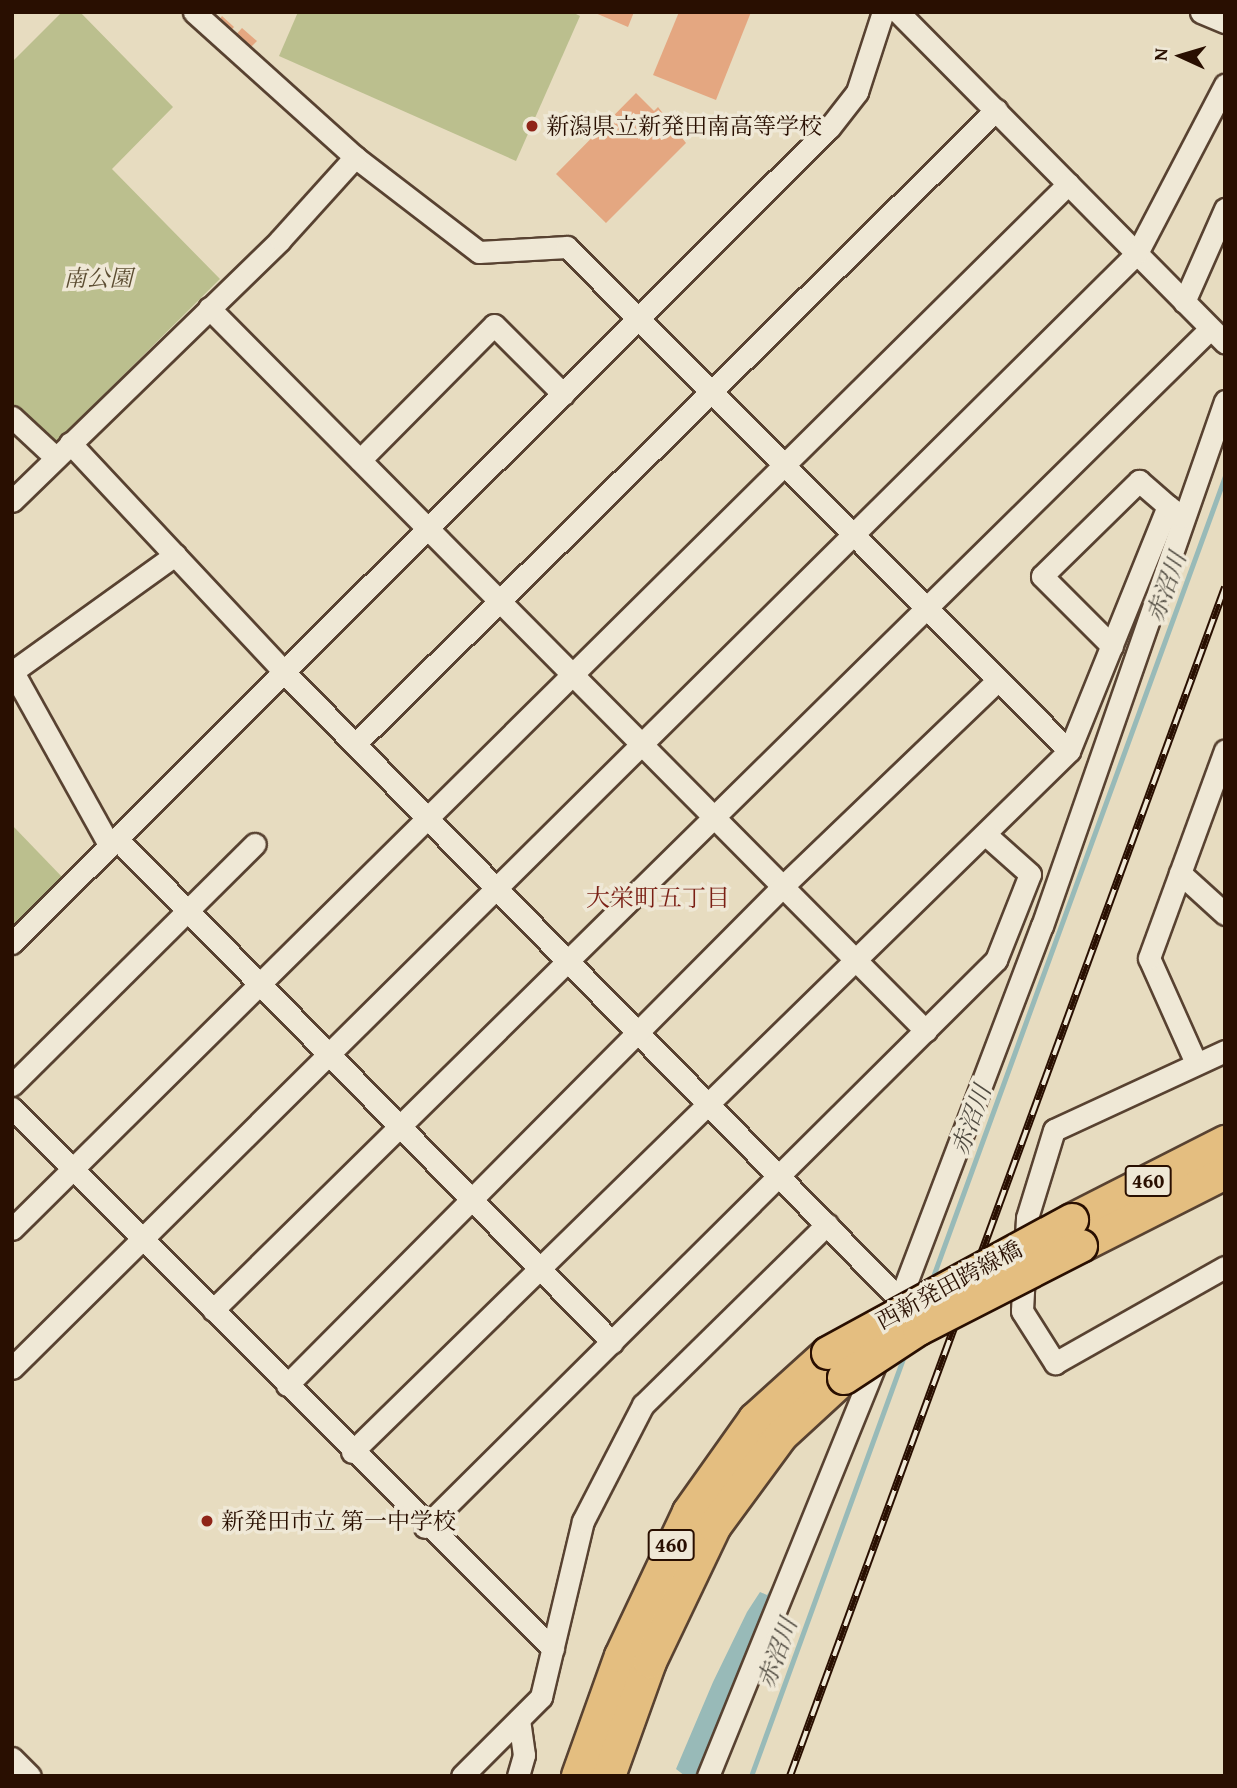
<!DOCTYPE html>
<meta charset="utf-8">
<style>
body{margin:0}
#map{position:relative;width:1237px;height:1788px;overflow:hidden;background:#e7dcc0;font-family:"Gentium Book Plus","Noto Serif JP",serif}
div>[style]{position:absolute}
.green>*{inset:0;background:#bbbf8e}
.water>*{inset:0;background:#98bab8}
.stream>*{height:5px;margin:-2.5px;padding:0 2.5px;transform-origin:2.5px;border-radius:2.5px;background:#98bab8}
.building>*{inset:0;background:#e4a781}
.roads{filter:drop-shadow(2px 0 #584231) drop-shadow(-2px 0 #584231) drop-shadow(0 2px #584231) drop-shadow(0 -2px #584231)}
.minor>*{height:21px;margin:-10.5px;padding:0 10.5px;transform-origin:10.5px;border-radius:10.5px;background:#efe8d6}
.highway>*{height:32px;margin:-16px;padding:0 16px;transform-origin:16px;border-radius:16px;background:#e4be80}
.rail>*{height:8px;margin-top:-4px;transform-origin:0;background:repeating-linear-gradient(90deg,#efe8d6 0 16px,#290f01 0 32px);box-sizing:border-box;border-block:2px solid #290f01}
.bridges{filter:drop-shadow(2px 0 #290f01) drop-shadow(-2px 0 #290f01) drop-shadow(0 2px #290f01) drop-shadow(0 -2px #290f01)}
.highway-bridge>*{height:32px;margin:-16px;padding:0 16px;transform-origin:16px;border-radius:16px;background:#e4be80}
.dots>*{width:19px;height:19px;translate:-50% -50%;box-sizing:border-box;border:4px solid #efe8d6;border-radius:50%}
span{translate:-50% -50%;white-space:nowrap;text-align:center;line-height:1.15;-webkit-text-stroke:7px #efe8d6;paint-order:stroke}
.shield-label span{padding:2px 5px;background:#efe8d6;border:2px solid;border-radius:5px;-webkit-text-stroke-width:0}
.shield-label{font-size:21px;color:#290f01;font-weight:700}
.poi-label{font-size:23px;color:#290f01}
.left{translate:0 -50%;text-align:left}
.park-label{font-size:23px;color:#5c4d32;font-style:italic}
.street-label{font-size:23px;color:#290f01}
.water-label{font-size:24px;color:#504b41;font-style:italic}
.neighbourhood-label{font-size:24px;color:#7a1f14}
.frame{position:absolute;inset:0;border:14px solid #290f01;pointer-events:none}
.north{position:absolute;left:1146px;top:21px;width:70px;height:70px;-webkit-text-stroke:5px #efe8d6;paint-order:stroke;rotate:274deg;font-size:19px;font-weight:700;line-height:28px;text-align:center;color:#290f01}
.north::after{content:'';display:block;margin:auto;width:24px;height:32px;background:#290f01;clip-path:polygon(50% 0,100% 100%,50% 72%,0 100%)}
</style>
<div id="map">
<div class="green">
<div style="clip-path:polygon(62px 12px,80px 12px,173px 107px,112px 169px,220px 279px,53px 445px,12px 403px,12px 62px)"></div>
<div style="clip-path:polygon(298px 12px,572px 12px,580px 16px,516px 161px,279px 56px)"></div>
<div style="clip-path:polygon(12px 825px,64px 879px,12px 932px)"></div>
</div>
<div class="water">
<div style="clip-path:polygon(782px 1569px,710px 1776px,685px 1776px,676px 1769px,713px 1682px,747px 1612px,760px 1592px,767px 1595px)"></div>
</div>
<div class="stream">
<div style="left:931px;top:1282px;width:858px;rotate:-69.96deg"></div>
<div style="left:751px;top:1776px;width:449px;rotate:-70deg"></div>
</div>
<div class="building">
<div style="clip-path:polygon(593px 12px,634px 12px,628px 27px)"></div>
<div style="clip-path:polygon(679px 12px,751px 12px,716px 100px,653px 75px)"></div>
<div style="clip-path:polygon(222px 16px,234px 27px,227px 35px,216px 24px)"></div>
<div style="clip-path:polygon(242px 28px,257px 41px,247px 51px,233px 38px)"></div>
<div style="clip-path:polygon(636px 93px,654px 111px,658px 107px,686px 143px,606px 223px,556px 174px)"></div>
</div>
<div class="roads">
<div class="minor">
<div style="left:194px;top:12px;width:217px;rotate:42deg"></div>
<div style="left:355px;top:157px;width:156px;rotate:37.5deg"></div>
<div style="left:479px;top:252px;width:88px;rotate:-3.3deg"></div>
<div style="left:567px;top:247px;width:711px;rotate:45.11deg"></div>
<div style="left:898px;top:12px;width:465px;rotate:45.3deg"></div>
<div style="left:1201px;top:12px;width:26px;rotate:23deg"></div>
<div style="left:1184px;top:302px;width:102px;rotate:-66.2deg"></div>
<div style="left:209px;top:308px;width:1018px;rotate:45.24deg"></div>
<div style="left:12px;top:417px;width:57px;rotate:42.9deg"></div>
<div style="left:70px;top:443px;width:313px;rotate:46.9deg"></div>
<div style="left:284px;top:672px;width:880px;rotate:45.55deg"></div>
<div style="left:360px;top:460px;width:190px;rotate:-45.2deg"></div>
<div style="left:494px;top:325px;width:98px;rotate:45deg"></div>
<div style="left:12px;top:501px;width:374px;rotate:-44.2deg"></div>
<div style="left:280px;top:240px;width:112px;rotate:-47.9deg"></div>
<div style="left:1112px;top:646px;width:99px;rotate:-135deg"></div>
<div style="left:1042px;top:576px;width:136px;rotate:-44.4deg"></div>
<div style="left:1139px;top:481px;width:38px;rotate:41deg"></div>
<div style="left:12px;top:672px;width:201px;rotate:-35.7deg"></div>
<div style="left:13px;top:672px;width:199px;rotate:60.9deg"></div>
<div style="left:355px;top:744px;width:902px;rotate:-44.69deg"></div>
<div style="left:117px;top:839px;width:706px;rotate:45.46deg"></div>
<div style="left:1180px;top:873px;width:61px;rotate:42.3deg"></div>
<div style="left:12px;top:943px;width:1154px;rotate:-44.93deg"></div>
<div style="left:829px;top:128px;width:46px;rotate:-52.1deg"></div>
<div style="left:857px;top:92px;width:84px;rotate:-72deg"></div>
<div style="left:1225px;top:1051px;width:188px;rotate:155.2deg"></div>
<div style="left:1054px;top:1130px;width:92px;rotate:107.1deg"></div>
<div style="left:1027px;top:1218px;width:93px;rotate:93.1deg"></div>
<div style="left:1022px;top:1311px;width:62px;rotate:57.6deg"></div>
<div style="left:1055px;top:1363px;width:195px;rotate:-29.5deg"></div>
<div style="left:1196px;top:1063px;width:115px;rotate:-114.1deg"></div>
<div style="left:1149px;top:958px;width:221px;rotate:-69.9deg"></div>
<div style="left:12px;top:1085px;width:342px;rotate:-44.8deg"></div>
<div style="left:12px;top:1108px;width:765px;rotate:45deg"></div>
<div style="left:12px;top:1229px;width:1486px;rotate:-44.7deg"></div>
<div style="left:213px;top:1310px;width:1399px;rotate:-44.54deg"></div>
<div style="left:892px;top:1320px;width:422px;rotate:-69.2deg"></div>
<div style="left:1042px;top:926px;width:556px;rotate:-70.78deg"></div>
<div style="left:12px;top:1368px;width:1584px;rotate:-44.74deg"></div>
<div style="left:1137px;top:253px;width:190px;rotate:-62.4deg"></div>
<div style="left:287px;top:1385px;width:702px;rotate:-45.17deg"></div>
<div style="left:782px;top:887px;width:299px;rotate:-43.8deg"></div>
<div style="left:352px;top:1452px;width:1003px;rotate:-44.35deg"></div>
<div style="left:1069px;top:751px;width:264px;rotate:-68deg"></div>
<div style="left:1168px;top:506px;width:18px;rotate:38deg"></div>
<div style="left:425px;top:1527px;width:805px;rotate:-44.8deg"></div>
<div style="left:996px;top:960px;width:92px;rotate:-68.4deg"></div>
<div style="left:1030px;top:874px;width:60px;rotate:-138.4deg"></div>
<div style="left:12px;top:1758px;width:25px;rotate:45deg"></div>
<div style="left:462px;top:1776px;width:112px;rotate:-45deg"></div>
<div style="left:541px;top:1697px;width:181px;rotate:-76.6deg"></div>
<div style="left:583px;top:1521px;width:131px;rotate:-62.7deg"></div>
<div style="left:643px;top:1405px;width:258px;rotate:-44.5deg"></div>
<div style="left:518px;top:1776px;width:22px;rotate:-74deg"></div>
<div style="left:524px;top:1755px;width:36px;rotate:-98deg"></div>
<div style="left:708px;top:1776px;width:452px;rotate:-67.9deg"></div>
</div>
<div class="highway">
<div style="left:1072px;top:1220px;width:172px;rotate:-27deg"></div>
<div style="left:1081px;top:1246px;width:161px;rotate:-26.9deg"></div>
<div style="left:578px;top:1776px;width:127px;rotate:-70.3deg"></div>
<div style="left:621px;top:1656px;width:159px;rotate:-64.7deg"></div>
<div style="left:689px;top:1512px;width:114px;rotate:-54.6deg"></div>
<div style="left:755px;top:1419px;width:98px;rotate:-42.1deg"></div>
<div style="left:609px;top:1776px;width:121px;rotate:-70.2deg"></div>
<div style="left:650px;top:1662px;width:151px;rotate:-64.5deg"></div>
<div style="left:715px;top:1526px;width:112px;rotate:-53.7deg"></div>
<div style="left:781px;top:1436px;width:86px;rotate:-42.6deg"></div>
</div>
</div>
<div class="rail">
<div style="left:790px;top:1776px;width:1266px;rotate:-69.9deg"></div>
</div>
<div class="bridges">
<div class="highway-bridge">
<div style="left:828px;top:1353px;width:278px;rotate:-28.6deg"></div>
<div style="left:844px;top:1378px;width:90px;rotate:-33.2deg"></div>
<div style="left:919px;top:1329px;width:182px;rotate:-27.1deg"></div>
</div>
</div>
<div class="dots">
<div style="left:532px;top:126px;background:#8f2418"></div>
<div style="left:207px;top:1521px;background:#8f2418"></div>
</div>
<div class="shield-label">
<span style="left:1148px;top:1181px">460</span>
<span style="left:671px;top:1545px">460</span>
</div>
<div class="poi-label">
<span class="left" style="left:546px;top:126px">新潟県立新発田南高等学校</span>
<span class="left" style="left:221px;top:1521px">新発田市立 第一中学校</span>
</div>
<div class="park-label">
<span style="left:98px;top:278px">南公園</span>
</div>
<div class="street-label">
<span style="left:949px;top:1285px;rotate:-28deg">西新発田跨線橋</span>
</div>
<div class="water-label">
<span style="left:1166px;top:587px;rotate:-70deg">赤沼川</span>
<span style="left:971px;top:1120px;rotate:-70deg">赤沼川</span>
<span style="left:777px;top:1653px;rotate:-70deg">赤沼川</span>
</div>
<div class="neighbourhood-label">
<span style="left:658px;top:898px">大栄町五丁目</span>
</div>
<div class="frame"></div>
<div class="north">N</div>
</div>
